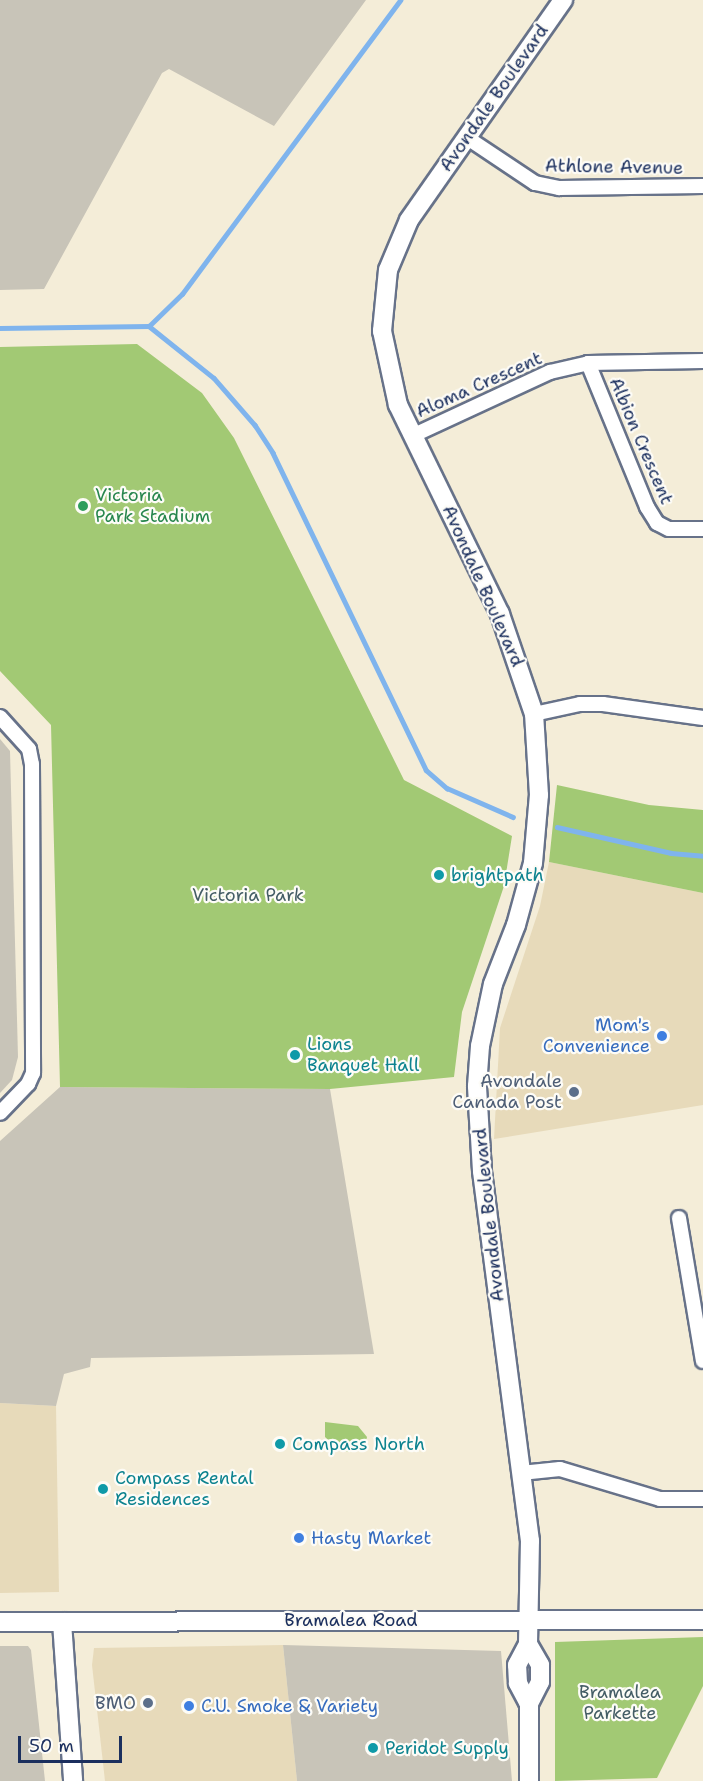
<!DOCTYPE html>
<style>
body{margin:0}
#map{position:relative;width:703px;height:1781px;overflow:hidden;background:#f4edd8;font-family:"Shantell Sans",sans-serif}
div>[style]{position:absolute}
.built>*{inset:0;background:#e7daba}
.industrial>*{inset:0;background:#c8c4b8}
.green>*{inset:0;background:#a2c974}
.stream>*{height:4.5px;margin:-2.25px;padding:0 2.25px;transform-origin:2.25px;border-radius:2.25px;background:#7fb4ed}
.roads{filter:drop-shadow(2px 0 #677289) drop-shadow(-2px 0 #677289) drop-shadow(0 2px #677289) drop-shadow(0 -2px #677289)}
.street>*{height:14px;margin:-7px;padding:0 7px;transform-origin:7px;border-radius:7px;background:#fff}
.secondary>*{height:18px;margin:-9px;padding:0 9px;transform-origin:9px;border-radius:9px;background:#fff}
.dots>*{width:16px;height:16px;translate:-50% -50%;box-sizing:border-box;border:3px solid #fdfcf7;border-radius:50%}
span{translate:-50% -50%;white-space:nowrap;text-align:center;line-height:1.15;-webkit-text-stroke:4.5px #fdfcf7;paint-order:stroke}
.street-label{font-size:18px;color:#1b2f5e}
.leisure-label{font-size:18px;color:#27864d}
.left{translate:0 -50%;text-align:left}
.culture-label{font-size:18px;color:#0d838f}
.park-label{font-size:18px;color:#445d65}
.shop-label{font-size:18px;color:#366cbe}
.right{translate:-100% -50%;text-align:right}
.service-label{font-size:18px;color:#4e5e75}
.scale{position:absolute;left:18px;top:1736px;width:104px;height:27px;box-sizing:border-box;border:3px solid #1b2f5e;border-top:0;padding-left:8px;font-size:18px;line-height:21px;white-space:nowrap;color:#1b2f5e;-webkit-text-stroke:4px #fdfcf7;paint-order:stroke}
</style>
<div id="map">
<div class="built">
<div style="clip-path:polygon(549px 862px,703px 893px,703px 1105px,494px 1139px,500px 1028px,540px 906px)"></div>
<div style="clip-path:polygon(0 1403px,56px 1406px,59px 1592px,0 1593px)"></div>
<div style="clip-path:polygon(283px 1645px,297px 1781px,105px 1781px,92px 1665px,94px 1648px)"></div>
</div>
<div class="industrial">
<div style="clip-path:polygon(0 0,366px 0,274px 126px,169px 69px,162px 73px,44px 289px,0 290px)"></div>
<div style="clip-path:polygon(0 739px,10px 751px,18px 1057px,12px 1080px,0 1093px)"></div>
<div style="clip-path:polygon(60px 1087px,330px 1089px,374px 1354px,91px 1358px,90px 1367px,64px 1374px,56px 1406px,0 1403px,0 1141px)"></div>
<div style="clip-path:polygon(283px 1645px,501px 1651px,512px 1781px,297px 1781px)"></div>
<div style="clip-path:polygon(0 1646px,28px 1646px,31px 1650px,45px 1781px,0 1781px)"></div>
</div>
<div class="green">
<div style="clip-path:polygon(137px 344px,202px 393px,234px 438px,404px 780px,512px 836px,504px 886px,462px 1012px,454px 1077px,330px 1089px,60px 1087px,51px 725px,0 671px,0 347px)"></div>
<div style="clip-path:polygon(557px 785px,649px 805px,703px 810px,703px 893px,549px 862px)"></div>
<div style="clip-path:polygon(325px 1422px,358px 1426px,367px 1437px,364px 1449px,348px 1452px,334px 1445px,325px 1437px)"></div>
<div style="clip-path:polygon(703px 1637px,703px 1686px,657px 1778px,555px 1781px,555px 1642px)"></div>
</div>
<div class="stream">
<div style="left:149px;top:326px;width:46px;rotate:-44.1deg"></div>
<div style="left:182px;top:294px;width:366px;rotate:-53.4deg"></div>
<div style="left:0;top:328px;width:149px;rotate:-0.8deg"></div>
<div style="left:149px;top:326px;width:83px;rotate:38.7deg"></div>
<div style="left:214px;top:378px;width:62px;rotate:48.9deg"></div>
<div style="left:255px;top:425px;width:33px;rotate:57deg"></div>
<div style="left:273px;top:453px;width:352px;rotate:64.2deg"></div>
<div style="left:426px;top:770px;width:28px;rotate:41deg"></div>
<div style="left:447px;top:788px;width:72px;rotate:23.7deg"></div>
<div style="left:557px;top:827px;width:117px;rotate:12.8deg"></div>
<div style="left:671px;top:853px;width:32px;rotate:5deg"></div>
</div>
<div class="roads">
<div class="street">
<div style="left:466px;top:137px;width:83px;rotate:33.7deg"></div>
<div style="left:535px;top:183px;width:25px;rotate:12deg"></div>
<div style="left:559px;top:188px;width:144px;rotate:-0.8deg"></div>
<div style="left:588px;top:363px;width:156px;rotate:67.7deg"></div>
<div style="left:647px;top:507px;width:19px;rotate:58deg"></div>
<div style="left:657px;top:523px;width:13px;rotate:27deg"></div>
<div style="left:669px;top:529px;width:34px"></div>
<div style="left:414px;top:435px;width:150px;rotate:-24.9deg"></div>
<div style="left:550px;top:372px;width:39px;rotate:-13deg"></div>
<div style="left:588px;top:363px;width:115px;rotate:-1deg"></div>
<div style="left:534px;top:714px;width:47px;rotate:-12.3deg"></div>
<div style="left:580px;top:704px;width:23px"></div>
<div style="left:603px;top:704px;width:101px;rotate:8deg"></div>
<div style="left:0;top:717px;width:43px;rotate:47.8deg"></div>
<div style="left:29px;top:749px;width:15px;rotate:79deg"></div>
<div style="left:32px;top:764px;width:309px;rotate:89.8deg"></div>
<div style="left:33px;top:1073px;width:12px;rotate:114deg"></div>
<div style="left:28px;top:1084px;width:40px;rotate:134deg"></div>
<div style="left:679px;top:1218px;width:145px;rotate:80.5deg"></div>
<div style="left:521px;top:1473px;width:39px;rotate:-6deg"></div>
<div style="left:560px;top:1469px;width:104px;rotate:16.7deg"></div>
<div style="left:660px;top:1499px;width:43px"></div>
</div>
<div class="secondary">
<div style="left:0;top:1622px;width:703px;rotate:-0.16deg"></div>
<div style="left:62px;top:1622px;width:159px;rotate:86deg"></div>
<div style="left:528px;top:1644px;width:24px;rotate:60deg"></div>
<div style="left:540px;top:1665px;width:17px;rotate:90deg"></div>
<div style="left:540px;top:1682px;width:25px;rotate:117deg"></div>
<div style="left:529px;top:1704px;width:77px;rotate:90deg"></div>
<div style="left:529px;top:1704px;width:24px;rotate:-118deg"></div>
<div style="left:518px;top:1683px;width:18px;rotate:-93deg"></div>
<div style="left:517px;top:1665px;width:24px;rotate:-62deg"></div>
<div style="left:528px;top:1644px;width:103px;rotate:-88.9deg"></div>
<div style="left:530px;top:1541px;width:373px;rotate:-97.4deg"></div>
<div style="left:482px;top:1171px;width:85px;rotate:-93.4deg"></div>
<div style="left:477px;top:1086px;width:40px;rotate:-85.7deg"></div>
<div style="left:480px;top:1046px;width:63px;rotate:-78.2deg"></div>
<div style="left:493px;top:984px;width:63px;rotate:-68.7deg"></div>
<div style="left:516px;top:925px;width:64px;rotate:-74.7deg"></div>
<div style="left:533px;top:863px;width:68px;rotate:-85deg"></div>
<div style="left:539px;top:795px;width:81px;rotate:-93.5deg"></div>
<div style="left:534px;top:714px;width:106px;rotate:-108.8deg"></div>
<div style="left:500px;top:614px;width:233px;rotate:-116deg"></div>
<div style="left:398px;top:405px;width:76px;rotate:-102.2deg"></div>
<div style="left:382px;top:331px;width:61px;rotate:-84.4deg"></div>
<div style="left:388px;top:270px;width:54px;rotate:-67.2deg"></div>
<div style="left:409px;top:220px;width:269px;rotate:-55deg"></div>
</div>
</div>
<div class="dots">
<div style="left:83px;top:506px;background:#2e9e5b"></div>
<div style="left:439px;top:875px;background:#0f9aa8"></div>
<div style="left:662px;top:1036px;background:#3f7fe0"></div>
<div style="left:295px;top:1055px;background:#0f9aa8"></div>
<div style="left:574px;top:1092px;background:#5c6f8a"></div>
<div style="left:280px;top:1444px;background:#0f9aa8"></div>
<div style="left:103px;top:1489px;background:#0f9aa8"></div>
<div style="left:299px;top:1538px;background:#3f7fe0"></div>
<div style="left:148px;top:1703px;background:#5c6f8a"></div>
<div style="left:189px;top:1706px;background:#3f7fe0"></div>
<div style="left:373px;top:1748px;background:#0f9aa8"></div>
</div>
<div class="street-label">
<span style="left:494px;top:98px;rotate:-55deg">Avondale Boulevard</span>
<span style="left:614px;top:167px;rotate:1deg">Athlone Avenue</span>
<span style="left:479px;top:385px;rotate:-24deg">Aloma Crescent</span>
<span style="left:641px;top:441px;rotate:67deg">Albion Crescent</span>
<span style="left:483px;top:586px;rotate:66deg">Avondale Boulevard</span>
<span style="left:489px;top:1215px;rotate:-96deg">Avondale Boulevard</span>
<span style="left:351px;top:1620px">Bramalea Road</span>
</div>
<div class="leisure-label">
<span class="left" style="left:95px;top:506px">Victoria<br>Park Stadium</span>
</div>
<div class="culture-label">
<span class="left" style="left:451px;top:875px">brightpath</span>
<span class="left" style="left:307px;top:1055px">Lions<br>Banquet Hall</span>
<span class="left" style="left:292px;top:1444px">Compass North</span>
<span class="left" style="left:115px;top:1489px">Compass Rental<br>Residences</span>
<span class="left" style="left:385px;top:1748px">Peridot Supply</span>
</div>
<div class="park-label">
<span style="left:248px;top:895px">Victoria Park</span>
<span style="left:620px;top:1703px">Bramalea<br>Parkette</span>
</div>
<div class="shop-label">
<span class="right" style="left:650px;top:1036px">Mom's<br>Convenience</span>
<span class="left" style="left:311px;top:1538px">Hasty Market</span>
<span class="left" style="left:201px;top:1706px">C.U. Smoke &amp; Variety</span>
</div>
<div class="service-label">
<span class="right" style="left:562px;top:1092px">Avondale<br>Canada Post</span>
<span class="right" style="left:136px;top:1703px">BMO</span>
</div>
<div class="scale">50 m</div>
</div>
